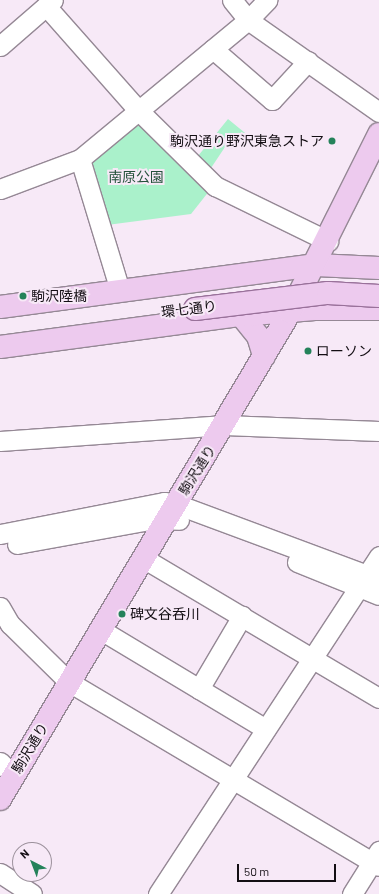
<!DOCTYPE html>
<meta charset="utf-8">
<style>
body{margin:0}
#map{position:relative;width:379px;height:894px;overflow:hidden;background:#f7e9f7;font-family:Barlow,"Noto Sans JP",sans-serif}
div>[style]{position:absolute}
.green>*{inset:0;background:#aaf1cb}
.roads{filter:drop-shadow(1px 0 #958895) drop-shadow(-1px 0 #958895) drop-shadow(0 1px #958895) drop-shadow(0 -1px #958895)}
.minor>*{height:19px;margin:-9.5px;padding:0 9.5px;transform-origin:9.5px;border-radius:9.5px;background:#fff}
.major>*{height:22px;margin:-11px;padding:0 11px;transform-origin:11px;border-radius:11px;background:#edcaee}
.bridges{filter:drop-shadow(1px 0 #99719a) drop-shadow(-1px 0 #99719a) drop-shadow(0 1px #99719a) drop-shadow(0 -1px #99719a)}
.major-bridge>*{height:22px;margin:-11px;padding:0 11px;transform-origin:11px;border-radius:11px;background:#edcaee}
.dots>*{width:11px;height:11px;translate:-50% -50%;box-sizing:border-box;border:2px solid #f7e9f7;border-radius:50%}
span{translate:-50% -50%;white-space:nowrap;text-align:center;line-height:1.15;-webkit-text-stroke:4px #f7e9f7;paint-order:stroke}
.poi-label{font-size:14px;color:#130e13}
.right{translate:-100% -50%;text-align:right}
.left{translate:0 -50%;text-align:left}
.park-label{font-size:14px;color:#24513b}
.street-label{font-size:14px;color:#130e13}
.north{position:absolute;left:12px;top:842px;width:40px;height:40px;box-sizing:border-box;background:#f7e9f7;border:1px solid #9c919c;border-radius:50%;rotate:318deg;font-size:11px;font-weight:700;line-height:16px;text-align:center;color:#130e13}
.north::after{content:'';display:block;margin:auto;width:14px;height:18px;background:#24825a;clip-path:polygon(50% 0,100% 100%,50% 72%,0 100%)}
.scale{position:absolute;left:237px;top:864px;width:99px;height:18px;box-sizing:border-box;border:2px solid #130e13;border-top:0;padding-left:5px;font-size:12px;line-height:14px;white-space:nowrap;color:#130e13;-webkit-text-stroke:3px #f7e9f7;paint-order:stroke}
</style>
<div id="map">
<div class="green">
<div style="clip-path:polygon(228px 119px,250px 137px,248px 142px,237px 139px,227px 144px,211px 168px,198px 156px)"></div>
<div style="clip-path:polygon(141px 121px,210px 190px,191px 214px,107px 225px,88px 159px)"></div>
</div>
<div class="roads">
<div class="minor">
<div style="left:232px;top:0;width:26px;rotate:51deg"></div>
<div style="left:248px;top:20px;width:160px;rotate:35.1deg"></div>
<div style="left:46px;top:6px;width:140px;rotate:48.5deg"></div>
<div style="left:139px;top:111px;width:107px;rotate:44.6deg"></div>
<div style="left:215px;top:186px;width:126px;rotate:26deg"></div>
<div style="left:0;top:46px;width:70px;rotate:-41deg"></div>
<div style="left:213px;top:49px;width:78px;rotate:40.8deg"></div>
<div style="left:272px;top:100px;width:53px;rotate:-47.3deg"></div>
<div style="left:80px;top:159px;width:138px;rotate:73.1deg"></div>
<div style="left:0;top:189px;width:85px;rotate:-20.6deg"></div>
<div style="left:80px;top:159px;width:218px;rotate:-39.6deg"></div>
<div style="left:248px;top:20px;width:28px;rotate:-46deg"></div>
<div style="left:0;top:441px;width:225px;rotate:-4.1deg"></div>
<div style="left:224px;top:425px;width:155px;rotate:2.2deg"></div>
<div style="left:0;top:534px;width:167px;rotate:-11deg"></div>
<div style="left:164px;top:502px;width:12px;rotate:9deg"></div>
<div style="left:176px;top:504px;width:215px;rotate:20.4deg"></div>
<div style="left:17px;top:544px;width:139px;rotate:-10.3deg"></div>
<div style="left:154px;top:519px;width:25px;rotate:2deg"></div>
<div style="left:143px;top:558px;width:274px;rotate:30.7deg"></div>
<div style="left:297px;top:562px;width:88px;rotate:21.9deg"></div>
<div style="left:0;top:607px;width:20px;rotate:60deg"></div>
<div style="left:10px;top:624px;width:83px;rotate:44.5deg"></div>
<div style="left:69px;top:682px;width:360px;rotate:30.7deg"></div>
<div style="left:101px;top:630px;width:192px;rotate:31deg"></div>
<div style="left:199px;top:689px;width:85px;rotate:-59.5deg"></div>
<div style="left:0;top:762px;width:20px;rotate:45deg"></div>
<div style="left:0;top:873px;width:38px;rotate:33deg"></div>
<div style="left:158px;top:894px;width:404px;rotate:-56.8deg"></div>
<div style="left:352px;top:894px;width:51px;rotate:-57.9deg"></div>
</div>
<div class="major">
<div style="left:0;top:307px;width:319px;rotate:-7.6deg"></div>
<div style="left:316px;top:265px;width:63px;rotate:2.7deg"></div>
<div style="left:241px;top:315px;width:27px;rotate:51deg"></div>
<div style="left:258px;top:336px;width:21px;rotate:73deg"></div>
<div style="left:0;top:347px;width:243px;rotate:-7.6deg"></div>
<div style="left:241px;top:315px;width:74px;rotate:-4.6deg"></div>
<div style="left:315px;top:309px;width:64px"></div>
<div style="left:0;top:799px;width:567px;rotate:-59.23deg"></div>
<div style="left:290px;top:312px;width:199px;rotate:-63.4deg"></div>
</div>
</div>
<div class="bridges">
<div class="major-bridge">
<div style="left:195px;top:309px;width:134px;rotate:-6.9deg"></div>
<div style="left:328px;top:293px;width:51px;rotate:3.4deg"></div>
</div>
</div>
<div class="dots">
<div style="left:332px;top:141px;background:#24825a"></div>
<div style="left:23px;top:296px;background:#24825a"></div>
<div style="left:308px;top:351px;background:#24825a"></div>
<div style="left:122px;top:614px;background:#24825a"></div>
</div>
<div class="poi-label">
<span class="right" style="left:324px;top:141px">駒沢通り野沢東急ストア</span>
<span class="left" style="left:31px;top:296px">駒沢陸橋</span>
<span class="left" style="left:316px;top:351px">ローソン</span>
<span class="left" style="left:130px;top:614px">碑文谷呑川</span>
</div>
<div class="park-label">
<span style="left:136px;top:177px">南原公園</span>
</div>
<div class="street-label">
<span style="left:189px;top:309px;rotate:-7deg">環七通り</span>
<span style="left:197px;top:470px;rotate:-58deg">駒沢通り</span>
<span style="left:30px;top:748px;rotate:-59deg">駒沢通り</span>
</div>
<div class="north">N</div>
<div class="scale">50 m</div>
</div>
